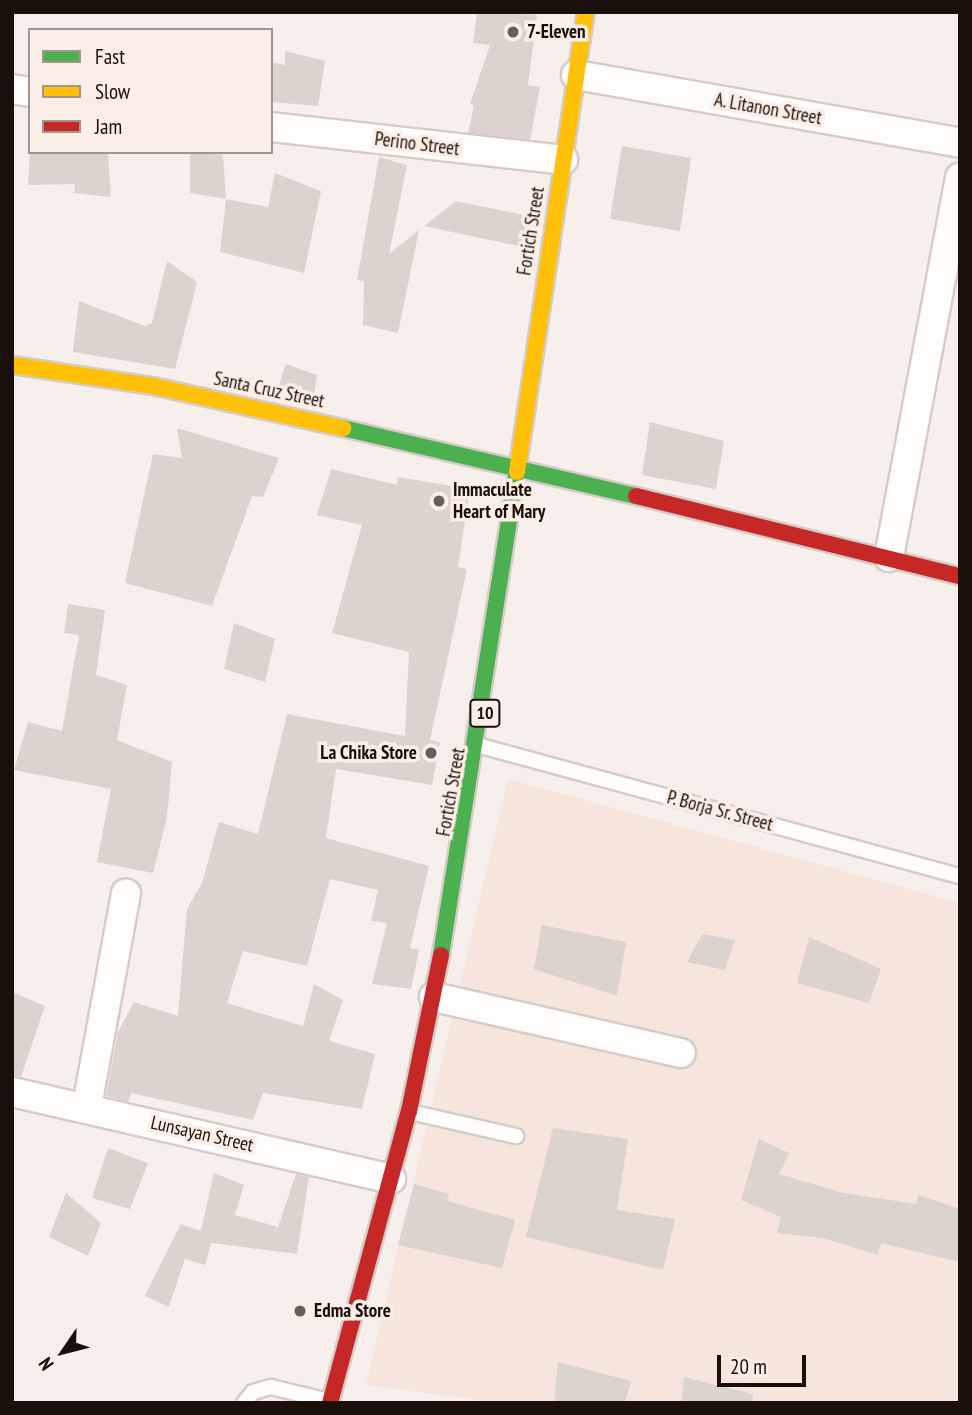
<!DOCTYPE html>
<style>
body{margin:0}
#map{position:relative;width:972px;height:1415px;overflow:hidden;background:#f6efeb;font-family:"PT Sans Narrow",sans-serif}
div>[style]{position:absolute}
.built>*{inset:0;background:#f5e5dc}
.building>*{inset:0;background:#dcd3ce}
.roads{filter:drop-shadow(2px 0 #d5ccc7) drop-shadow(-2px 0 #d5ccc7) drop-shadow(0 2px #d5ccc7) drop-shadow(0 -2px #d5ccc7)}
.lane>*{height:14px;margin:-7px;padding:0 7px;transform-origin:7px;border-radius:7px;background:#fefdfc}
.street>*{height:28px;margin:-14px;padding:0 14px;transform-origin:14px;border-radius:14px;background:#fefdfc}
.fast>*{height:16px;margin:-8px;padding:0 8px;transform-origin:8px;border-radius:8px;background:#4caf50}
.slow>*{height:16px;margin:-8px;padding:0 8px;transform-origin:8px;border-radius:8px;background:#ffc107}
.jam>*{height:16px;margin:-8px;padding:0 8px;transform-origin:8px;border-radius:8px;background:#c62828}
.dots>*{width:19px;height:19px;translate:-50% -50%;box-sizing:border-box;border:4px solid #fbeee7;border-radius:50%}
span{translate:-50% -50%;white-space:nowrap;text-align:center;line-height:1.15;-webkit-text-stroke:7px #fbeee7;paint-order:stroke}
.shield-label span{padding:2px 5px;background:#fbeee7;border:2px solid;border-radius:5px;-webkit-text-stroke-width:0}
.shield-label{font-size:18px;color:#1a0f0a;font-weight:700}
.poi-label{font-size:19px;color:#1a0f0a;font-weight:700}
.left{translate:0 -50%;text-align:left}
.right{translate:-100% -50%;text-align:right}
.street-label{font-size:19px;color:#1a0f0a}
.frame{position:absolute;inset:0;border:14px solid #1a0f0a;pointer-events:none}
.legend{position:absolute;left:28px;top:28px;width:245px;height:126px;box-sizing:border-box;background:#fbeee7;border:2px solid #a1958f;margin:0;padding:9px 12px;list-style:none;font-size:21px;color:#1a0f0a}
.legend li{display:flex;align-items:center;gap:14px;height:35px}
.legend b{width:35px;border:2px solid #a1958f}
.north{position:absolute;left:28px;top:1317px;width:70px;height:70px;-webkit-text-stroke:5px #fbeee7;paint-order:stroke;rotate:235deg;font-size:19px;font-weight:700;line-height:28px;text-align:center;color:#1a0f0a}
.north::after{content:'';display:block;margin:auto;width:24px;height:32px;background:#1a0f0a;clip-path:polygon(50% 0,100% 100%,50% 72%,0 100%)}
.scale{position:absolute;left:717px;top:1355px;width:89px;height:32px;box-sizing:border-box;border:4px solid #1a0f0a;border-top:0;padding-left:9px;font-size:21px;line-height:24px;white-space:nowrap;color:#1a0f0a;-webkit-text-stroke:5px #fbeee7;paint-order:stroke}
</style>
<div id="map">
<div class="built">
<div style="clip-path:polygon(508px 779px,960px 903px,960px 1403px,499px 1403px,366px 1385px)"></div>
</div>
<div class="building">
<div style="clip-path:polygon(477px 12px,537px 15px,528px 85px,540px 87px,530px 140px,468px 133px,474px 105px,470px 104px,490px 45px,473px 43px)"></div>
<div style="clip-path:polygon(285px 51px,325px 61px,318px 106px,271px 102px,271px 62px,285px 65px)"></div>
<div style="clip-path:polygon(622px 146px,691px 158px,680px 231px,610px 219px)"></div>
<div style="clip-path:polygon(30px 152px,108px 152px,111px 197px,74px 193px,75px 184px,28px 185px)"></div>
<div style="clip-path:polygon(190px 152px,223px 155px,226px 199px,190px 193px)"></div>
<div style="clip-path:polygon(379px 157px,407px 165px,389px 254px,419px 230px,398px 333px,363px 325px,364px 281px,357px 280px)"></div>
<div style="clip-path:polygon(275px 173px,321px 191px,304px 273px,220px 252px,226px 199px,268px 207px)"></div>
<div style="clip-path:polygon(456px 201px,524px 215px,528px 248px,424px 226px)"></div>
<div style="clip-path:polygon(167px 261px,197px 282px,175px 369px,73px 352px,79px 301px,145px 326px,152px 323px)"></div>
<div style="clip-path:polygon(286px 364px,317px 375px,314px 397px,277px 391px)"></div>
<div style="clip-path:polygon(650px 422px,724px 441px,716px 489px,642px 475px)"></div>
<div style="clip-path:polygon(177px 428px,279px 458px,263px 497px,252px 496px,212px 606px,125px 583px,153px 454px,182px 458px)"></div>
<div style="clip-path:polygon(331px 469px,397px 485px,398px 477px,470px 489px,458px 567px,467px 569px,430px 740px,440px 742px,432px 785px,336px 769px,326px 838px,429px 866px,410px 948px,419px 950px,411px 989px,372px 984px,387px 923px,371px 921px,378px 890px,330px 879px,307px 966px,243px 951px,227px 1003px,303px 1026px,314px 984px,343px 1000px,329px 1041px,375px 1054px,362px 1109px,263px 1093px,253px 1120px,131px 1093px,128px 1102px,106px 1096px,118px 1032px,134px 1002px,178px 1016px,187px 909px,202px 883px,219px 822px,258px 834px,287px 714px,405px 736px,409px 652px,332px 633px,362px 525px,317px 515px)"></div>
<div style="clip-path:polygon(68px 604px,105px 610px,96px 675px,127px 685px,117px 740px,172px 762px,167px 817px,153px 873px,97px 862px,111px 789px,14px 770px,28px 722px,62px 731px,79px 635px,64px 633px)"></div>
<div style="clip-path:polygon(234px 623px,275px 639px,265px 682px,224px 669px)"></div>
<div style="clip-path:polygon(542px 925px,626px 942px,617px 996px,534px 969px)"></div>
<div style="clip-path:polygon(702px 934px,735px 940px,725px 970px,687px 962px)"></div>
<div style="clip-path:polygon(809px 937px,881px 969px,869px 1003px,797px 983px)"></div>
<div style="clip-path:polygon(12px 992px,45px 1006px,21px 1077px,12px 1076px)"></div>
<div style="clip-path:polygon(553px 1128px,628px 1139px,617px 1210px,675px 1219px,663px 1270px,526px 1237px)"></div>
<div style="clip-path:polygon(759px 1139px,789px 1153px,779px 1174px,843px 1193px,917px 1204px,918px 1195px,960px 1209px,960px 1262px,881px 1243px,878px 1255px,823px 1238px,777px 1233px,781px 1217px,741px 1200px)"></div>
<div style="clip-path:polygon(108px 1148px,148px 1163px,130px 1209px,92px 1198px)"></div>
<div style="clip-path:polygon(214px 1173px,244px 1185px,235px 1215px,278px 1227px,296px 1174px,309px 1177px,297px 1254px,211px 1243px,205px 1265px,185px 1259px,169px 1307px,145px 1296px,181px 1224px,201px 1231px)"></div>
<div style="clip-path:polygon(414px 1184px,449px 1194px,447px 1201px,515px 1220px,502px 1268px,398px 1245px)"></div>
<div style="clip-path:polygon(66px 1193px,101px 1223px,88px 1256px,49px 1237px)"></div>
<div style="clip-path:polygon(558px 1362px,631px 1381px,625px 1403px,554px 1403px)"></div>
<div style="clip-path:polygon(684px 1377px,753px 1394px,752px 1403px,681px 1403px)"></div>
</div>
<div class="roads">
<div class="lane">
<div style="left:481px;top:746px;width:496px;rotate:15.2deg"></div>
<div style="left:410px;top:1112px;width:109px;rotate:12.8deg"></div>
<div style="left:244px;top:1403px;width:14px;rotate:-51deg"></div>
<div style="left:253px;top:1392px;width:19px;rotate:-16deg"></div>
<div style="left:271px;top:1387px;width:60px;rotate:13.6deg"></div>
</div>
<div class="street">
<div style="left:576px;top:75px;width:390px;rotate:10deg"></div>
<div style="left:12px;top:89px;width:18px;rotate:9deg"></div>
<div style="left:271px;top:127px;width:294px;rotate:6.4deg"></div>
<div style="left:889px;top:557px;width:386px;rotate:-79.4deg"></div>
<div style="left:434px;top:997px;width:253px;rotate:12.8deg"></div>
<div style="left:12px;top:1092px;width:389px;rotate:12.9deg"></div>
<div style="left:87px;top:1106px;width:216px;rotate:-79.6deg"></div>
</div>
<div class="fast">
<div style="left:343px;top:428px;width:301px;rotate:13.1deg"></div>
<div style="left:441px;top:955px;width:489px;rotate:-81.1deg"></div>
</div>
<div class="slow">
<div style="left:12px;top:365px;width:143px;rotate:8.5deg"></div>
<div style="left:153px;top:386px;width:195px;rotate:12.5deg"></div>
<div style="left:517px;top:472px;width:465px;rotate:-81.5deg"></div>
</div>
<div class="jam">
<div style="left:636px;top:496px;width:334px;rotate:13.9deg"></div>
<div style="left:330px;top:1403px;width:302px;rotate:-74.9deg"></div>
<div style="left:409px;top:1111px;width:159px;rotate:-78.4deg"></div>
</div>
</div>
<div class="dots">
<div style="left:513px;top:32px;background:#675d59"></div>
<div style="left:439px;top:501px;background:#675d59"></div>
<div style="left:431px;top:753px;background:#675d59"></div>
<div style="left:300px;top:1311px;background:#675d59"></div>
</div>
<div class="shield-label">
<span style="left:485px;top:713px">10</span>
</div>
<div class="poi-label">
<span class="left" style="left:527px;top:32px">7-Eleven</span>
<span class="left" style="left:453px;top:501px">Immaculate<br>Heart of Mary</span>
<span class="right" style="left:417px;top:753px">La Chika Store</span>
<span class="left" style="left:314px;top:1311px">Edma Store</span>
</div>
<div class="street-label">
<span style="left:768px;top:109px;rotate:10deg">A. Litanon Street</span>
<span style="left:417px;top:144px;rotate:7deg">Perino Street</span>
<span style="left:531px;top:231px;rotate:-81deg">Fortich Street</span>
<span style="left:269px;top:390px;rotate:12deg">Santa Cruz Street</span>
<span style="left:451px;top:792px;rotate:-80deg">Fortich Street</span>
<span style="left:720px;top:811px;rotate:15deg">P. Borja Sr. Street</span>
<span style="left:202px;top:1134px;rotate:13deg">Lunsayan Street</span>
</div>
<div class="frame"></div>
<ul class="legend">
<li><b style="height:9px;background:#4caf50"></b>Fast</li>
<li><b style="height:9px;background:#ffc107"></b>Slow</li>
<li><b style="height:9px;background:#c62828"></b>Jam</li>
</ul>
<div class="north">N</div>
<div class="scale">20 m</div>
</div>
